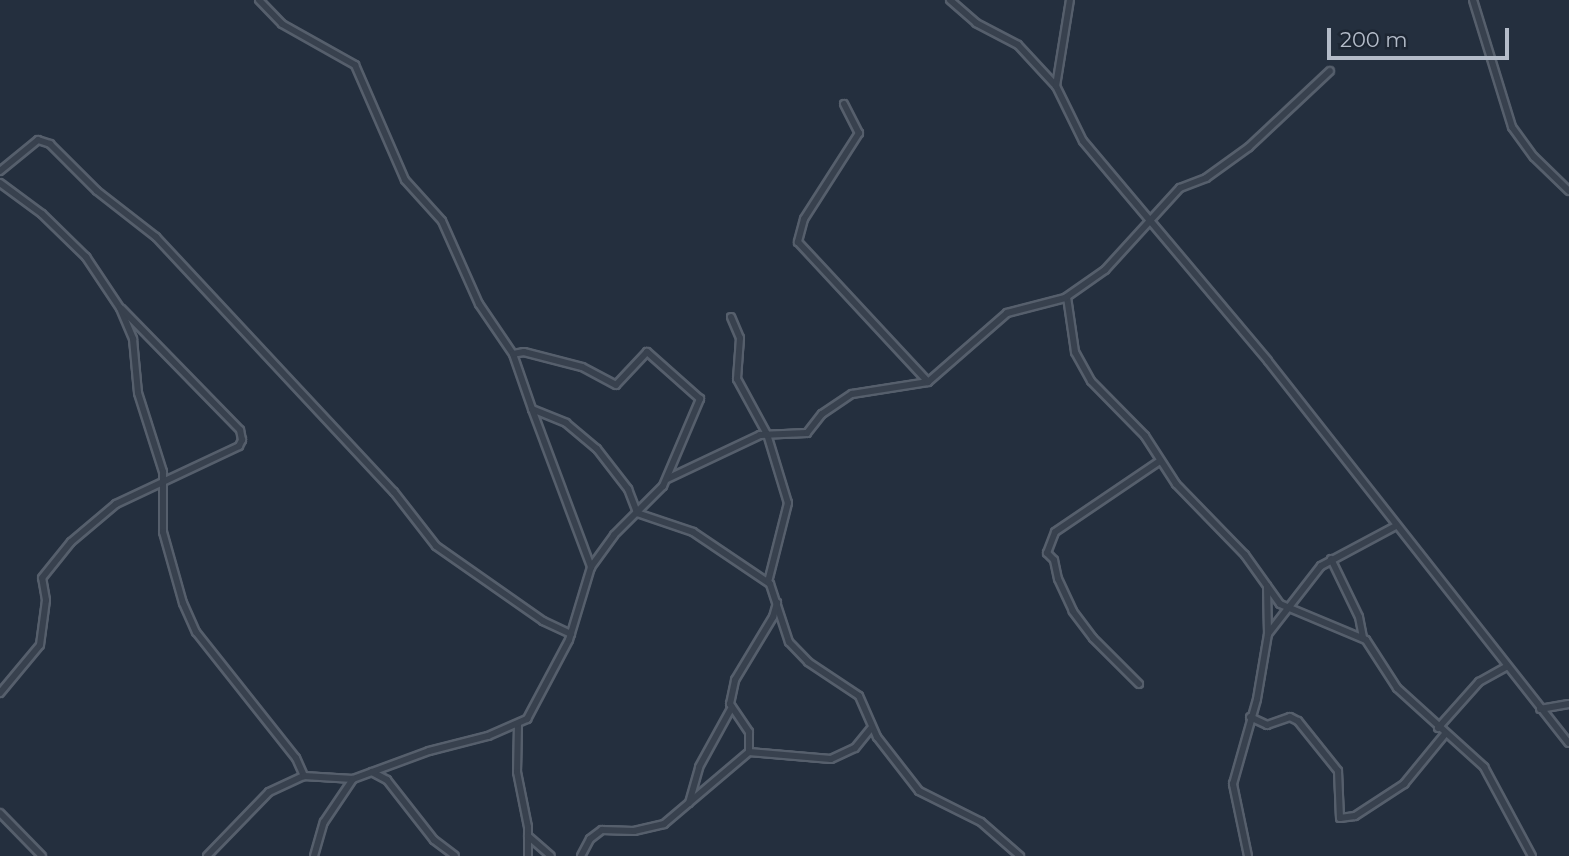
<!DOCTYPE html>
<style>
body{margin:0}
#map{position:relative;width:1569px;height:856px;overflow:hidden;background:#242f3e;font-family:Montserrat,sans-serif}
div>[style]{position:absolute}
.roads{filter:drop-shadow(2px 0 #565f6c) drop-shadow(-2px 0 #565f6c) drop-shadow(0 2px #565f6c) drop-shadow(0 -2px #565f6c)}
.minor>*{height:6px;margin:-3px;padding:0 3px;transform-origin:3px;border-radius:3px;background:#38414e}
span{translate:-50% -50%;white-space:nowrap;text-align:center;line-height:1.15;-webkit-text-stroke:5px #1d2633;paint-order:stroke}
.scale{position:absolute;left:1327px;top:28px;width:182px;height:32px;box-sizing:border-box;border:4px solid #b4bcc9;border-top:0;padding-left:9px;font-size:21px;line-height:24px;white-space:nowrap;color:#b4bcc9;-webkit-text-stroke:5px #1d2633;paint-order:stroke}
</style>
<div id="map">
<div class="roads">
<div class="minor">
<div style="left:259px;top:0;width:33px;rotate:46deg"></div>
<div style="left:282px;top:24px;width:84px;rotate:29.3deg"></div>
<div style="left:355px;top:65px;width:125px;rotate:66.5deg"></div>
<div style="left:405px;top:180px;width:55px;rotate:47.9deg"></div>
<div style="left:442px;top:221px;width:91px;rotate:66deg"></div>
<div style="left:479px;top:304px;width:60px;rotate:55.8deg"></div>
<div style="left:513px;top:354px;width:58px;rotate:70.9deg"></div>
<div style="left:532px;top:409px;width:37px;rotate:22deg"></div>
<div style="left:566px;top:423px;width:40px;rotate:40deg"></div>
<div style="left:597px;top:449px;width:51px;rotate:52.2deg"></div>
<div style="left:628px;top:489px;width:26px;rotate:69deg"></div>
<div style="left:637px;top:513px;width:59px;rotate:18.7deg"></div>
<div style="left:693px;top:532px;width:93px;rotate:34deg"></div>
<div style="left:770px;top:584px;width:61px;rotate:71.9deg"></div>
<div style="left:789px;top:642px;width:28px;rotate:46deg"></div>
<div style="left:808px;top:662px;width:61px;rotate:33.7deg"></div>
<div style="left:859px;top:696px;width:45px;rotate:66.3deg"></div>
<div style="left:877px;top:737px;width:68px;rotate:52.1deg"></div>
<div style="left:919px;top:791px;width:69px;rotate:26.6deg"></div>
<div style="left:981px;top:822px;width:52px;rotate:41.1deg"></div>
<div style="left:950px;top:0;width:35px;rotate:41deg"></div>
<div style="left:976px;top:23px;width:47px;rotate:27.6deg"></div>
<div style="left:1018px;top:45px;width:56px;rotate:47.2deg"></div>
<div style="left:1056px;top:86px;width:61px;rotate:63.9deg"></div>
<div style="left:1083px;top:141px;width:287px;rotate:49.9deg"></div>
<div style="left:1268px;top:361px;width:486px;rotate:51.8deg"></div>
<div style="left:1473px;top:0;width:133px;rotate:72.9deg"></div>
<div style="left:1512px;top:127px;width:37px;rotate:54deg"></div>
<div style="left:1534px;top:157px;width:49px;rotate:44.2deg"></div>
<div style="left:1056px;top:86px;width:87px;rotate:-80.8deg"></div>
<div style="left:844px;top:104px;width:33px;rotate:63deg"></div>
<div style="left:859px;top:133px;width:102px;rotate:122.6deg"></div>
<div style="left:804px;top:219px;width:24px;rotate:105deg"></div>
<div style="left:798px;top:242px;width:191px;rotate:47.1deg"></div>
<div style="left:0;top:171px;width:49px;rotate:-39.2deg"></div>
<div style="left:38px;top:140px;width:13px;rotate:18deg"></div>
<div style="left:50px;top:144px;width:66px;rotate:45deg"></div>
<div style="left:97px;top:191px;width:75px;rotate:37.9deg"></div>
<div style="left:156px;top:237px;width:349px;rotate:47deg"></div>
<div style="left:394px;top:492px;width:68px;rotate:52.1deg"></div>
<div style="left:436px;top:546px;width:131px;rotate:35deg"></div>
<div style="left:543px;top:621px;width:31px;rotate:25deg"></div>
<div style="left:0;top:183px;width:52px;rotate:36.4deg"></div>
<div style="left:42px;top:214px;width:62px;rotate:44.3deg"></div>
<div style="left:86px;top:257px;width:61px;rotate:56.3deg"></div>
<div style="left:120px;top:308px;width:34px;rotate:67deg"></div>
<div style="left:133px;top:339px;width:54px;rotate:84.7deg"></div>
<div style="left:138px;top:393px;width:83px;rotate:72.4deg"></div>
<div style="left:163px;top:472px;width:60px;rotate:90deg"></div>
<div style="left:163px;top:532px;width:74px;rotate:74.3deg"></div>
<div style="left:183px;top:603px;width:32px;rotate:66deg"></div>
<div style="left:196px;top:632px;width:161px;rotate:51.6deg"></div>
<div style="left:296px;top:758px;width:20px;rotate:66deg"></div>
<div style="left:1067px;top:297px;width:56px;rotate:81.7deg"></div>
<div style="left:1075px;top:352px;width:33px;rotate:61deg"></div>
<div style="left:1091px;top:381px;width:77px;rotate:45.5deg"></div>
<div style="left:1145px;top:436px;width:57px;rotate:57.1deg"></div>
<div style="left:1176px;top:484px;width:99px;rotate:45.8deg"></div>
<div style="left:1245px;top:555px;width:60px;rotate:54.5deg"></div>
<div style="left:1280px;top:604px;width:93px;rotate:22.7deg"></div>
<div style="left:1366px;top:640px;width:57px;rotate:57.1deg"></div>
<div style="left:1397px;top:688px;width:118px;rotate:42.2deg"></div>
<div style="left:1484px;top:767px;width:101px;rotate:61.7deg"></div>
<div style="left:731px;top:317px;width:23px;rotate:67deg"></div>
<div style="left:740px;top:338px;width:41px;rotate:94.2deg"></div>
<div style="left:737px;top:379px;width:63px;rotate:61.4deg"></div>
<div style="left:767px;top:434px;width:72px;rotate:73.1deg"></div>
<div style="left:788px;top:503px;width:81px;rotate:104.2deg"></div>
<div style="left:532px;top:409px;width:169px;rotate:69.5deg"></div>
<div style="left:667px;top:479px;width:103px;rotate:-25.3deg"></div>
<div style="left:760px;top:435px;width:47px;rotate:-2.4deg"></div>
<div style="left:807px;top:433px;width:24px;rotate:-52deg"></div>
<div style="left:822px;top:414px;width:36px;rotate:-34deg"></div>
<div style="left:852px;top:394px;width:77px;rotate:-9deg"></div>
<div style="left:928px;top:382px;width:105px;rotate:-41.1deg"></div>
<div style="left:1007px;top:313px;width:60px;rotate:-14.5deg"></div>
<div style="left:1065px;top:298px;width:49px;rotate:-35deg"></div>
<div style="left:1105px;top:270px;width:111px;rotate:-47.6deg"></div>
<div style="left:1180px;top:188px;width:28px;rotate:-21deg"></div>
<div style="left:1206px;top:178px;width:53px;rotate:-35.8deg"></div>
<div style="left:1249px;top:147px;width:111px;rotate:-43.2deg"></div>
<div style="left:1331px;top:559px;width:64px;rotate:64.2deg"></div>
<div style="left:1359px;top:617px;width:21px;rotate:79deg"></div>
<div style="left:1268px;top:634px;width:86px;rotate:-52.1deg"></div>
<div style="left:1321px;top:566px;width:85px;rotate:-28.1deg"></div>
<div style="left:1139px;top:684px;width:65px;rotate:-135deg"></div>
<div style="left:1093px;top:638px;width:34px;rotate:-127deg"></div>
<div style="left:1073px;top:611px;width:35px;rotate:-115deg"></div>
<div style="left:1058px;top:579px;width:19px;rotate:-102deg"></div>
<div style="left:1054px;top:560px;width:10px;rotate:-135deg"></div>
<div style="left:1047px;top:553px;width:22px;rotate:-69deg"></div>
<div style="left:1055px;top:532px;width:127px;rotate:-34.1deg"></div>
<div style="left:0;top:693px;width:62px;rotate:-50.2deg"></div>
<div style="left:40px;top:645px;width:45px;rotate:-82.4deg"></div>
<div style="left:46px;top:600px;width:22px;rotate:-100deg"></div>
<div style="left:42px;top:578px;width:46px;rotate:-51.1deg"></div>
<div style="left:71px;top:542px;width:59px;rotate:-40.2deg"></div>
<div style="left:116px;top:504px;width:136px;rotate:-25.2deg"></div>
<div style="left:239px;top:446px;width:7px;rotate:-63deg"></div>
<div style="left:242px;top:440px;width:10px;rotate:-101deg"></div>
<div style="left:240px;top:430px;width:169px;rotate:-134.3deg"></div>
<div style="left:1540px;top:709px;width:29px;rotate:-10deg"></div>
<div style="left:1250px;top:717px;width:19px;rotate:25deg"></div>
<div style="left:1267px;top:725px;width:24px;rotate:-19deg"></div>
<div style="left:1290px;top:717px;width:9px;rotate:27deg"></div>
<div style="left:1298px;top:721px;width:64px;rotate:51.3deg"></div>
<div style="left:1338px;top:771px;width:47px;rotate:87.6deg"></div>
<div style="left:1340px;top:818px;width:15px;rotate:-8deg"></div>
<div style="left:1355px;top:816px;width:59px;rotate:-33.1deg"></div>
<div style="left:1404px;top:784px;width:65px;rotate:-50.6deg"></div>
<div style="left:518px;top:725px;width:47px;rotate:91.2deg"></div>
<div style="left:517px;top:772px;width:56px;rotate:78.7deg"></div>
<div style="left:528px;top:827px;width:29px;rotate:90deg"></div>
<div style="left:1438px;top:728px;width:62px;rotate:-48.3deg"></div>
<div style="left:1479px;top:682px;width:31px;rotate:-29deg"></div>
<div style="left:749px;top:752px;width:20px;rotate:-90deg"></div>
<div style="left:749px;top:732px;width:34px;rotate:-124deg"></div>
<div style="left:730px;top:704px;width:25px;rotate:-78deg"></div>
<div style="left:735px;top:680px;width:74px;rotate:-58.9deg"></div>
<div style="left:773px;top:617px;width:15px;rotate:-74deg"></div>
<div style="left:372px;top:772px;width:17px;rotate:28deg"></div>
<div style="left:387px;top:780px;width:76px;rotate:51.9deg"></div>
<div style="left:434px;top:840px;width:26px;rotate:37deg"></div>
<div style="left:689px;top:803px;width:37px;rotate:-74deg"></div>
<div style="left:699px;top:767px;width:68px;rotate:-61.2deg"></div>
<div style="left:0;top:813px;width:60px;rotate:45.7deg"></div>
<div style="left:528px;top:836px;width:30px;rotate:41deg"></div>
<div style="left:207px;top:856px;width:89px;rotate:-45.9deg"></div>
<div style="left:269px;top:792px;width:38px;rotate:-25deg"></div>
<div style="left:304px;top:776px;width:49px;rotate:3.5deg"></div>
<div style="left:353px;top:779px;width:81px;rotate:-20.2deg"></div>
<div style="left:429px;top:751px;width:61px;rotate:-14.3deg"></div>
<div style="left:488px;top:736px;width:43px;rotate:-23.6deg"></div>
<div style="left:527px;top:719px;width:89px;rotate:-62deg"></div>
<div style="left:569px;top:640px;width:76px;rotate:-73.2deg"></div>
<div style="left:591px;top:567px;width:39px;rotate:-54deg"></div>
<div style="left:614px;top:535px;width:69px;rotate:-45deg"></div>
<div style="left:663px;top:486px;width:95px;rotate:-67deg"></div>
<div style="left:700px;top:399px;width:71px;rotate:-138.4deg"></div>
<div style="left:647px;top:352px;width:45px;rotate:133.2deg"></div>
<div style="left:616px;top:385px;width:38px;rotate:-152deg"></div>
<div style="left:582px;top:367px;width:60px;rotate:-165.5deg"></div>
<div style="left:524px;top:352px;width:11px;rotate:170deg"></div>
<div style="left:314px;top:856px;width:35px;rotate:-74deg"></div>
<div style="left:324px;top:822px;width:52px;rotate:-56deg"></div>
<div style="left:581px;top:856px;width:19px;rotate:-62deg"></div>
<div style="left:590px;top:839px;width:15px;rotate:-37deg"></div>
<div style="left:602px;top:830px;width:32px;rotate:2deg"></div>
<div style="left:634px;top:831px;width:31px;rotate:-13deg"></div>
<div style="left:664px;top:824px;width:111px;rotate:-40.3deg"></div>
<div style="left:749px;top:752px;width:82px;rotate:4.9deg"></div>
<div style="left:831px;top:759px;width:26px;rotate:-25deg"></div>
<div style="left:855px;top:748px;width:26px;rotate:-51deg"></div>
<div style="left:1248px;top:856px;width:74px;rotate:-101.8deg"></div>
<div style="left:1233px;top:784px;width:88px;rotate:-74.2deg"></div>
<div style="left:1257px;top:699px;width:66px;rotate:-80.4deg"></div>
<div style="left:1268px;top:634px;width:48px;rotate:-91.2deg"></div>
</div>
</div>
<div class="scale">200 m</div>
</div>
